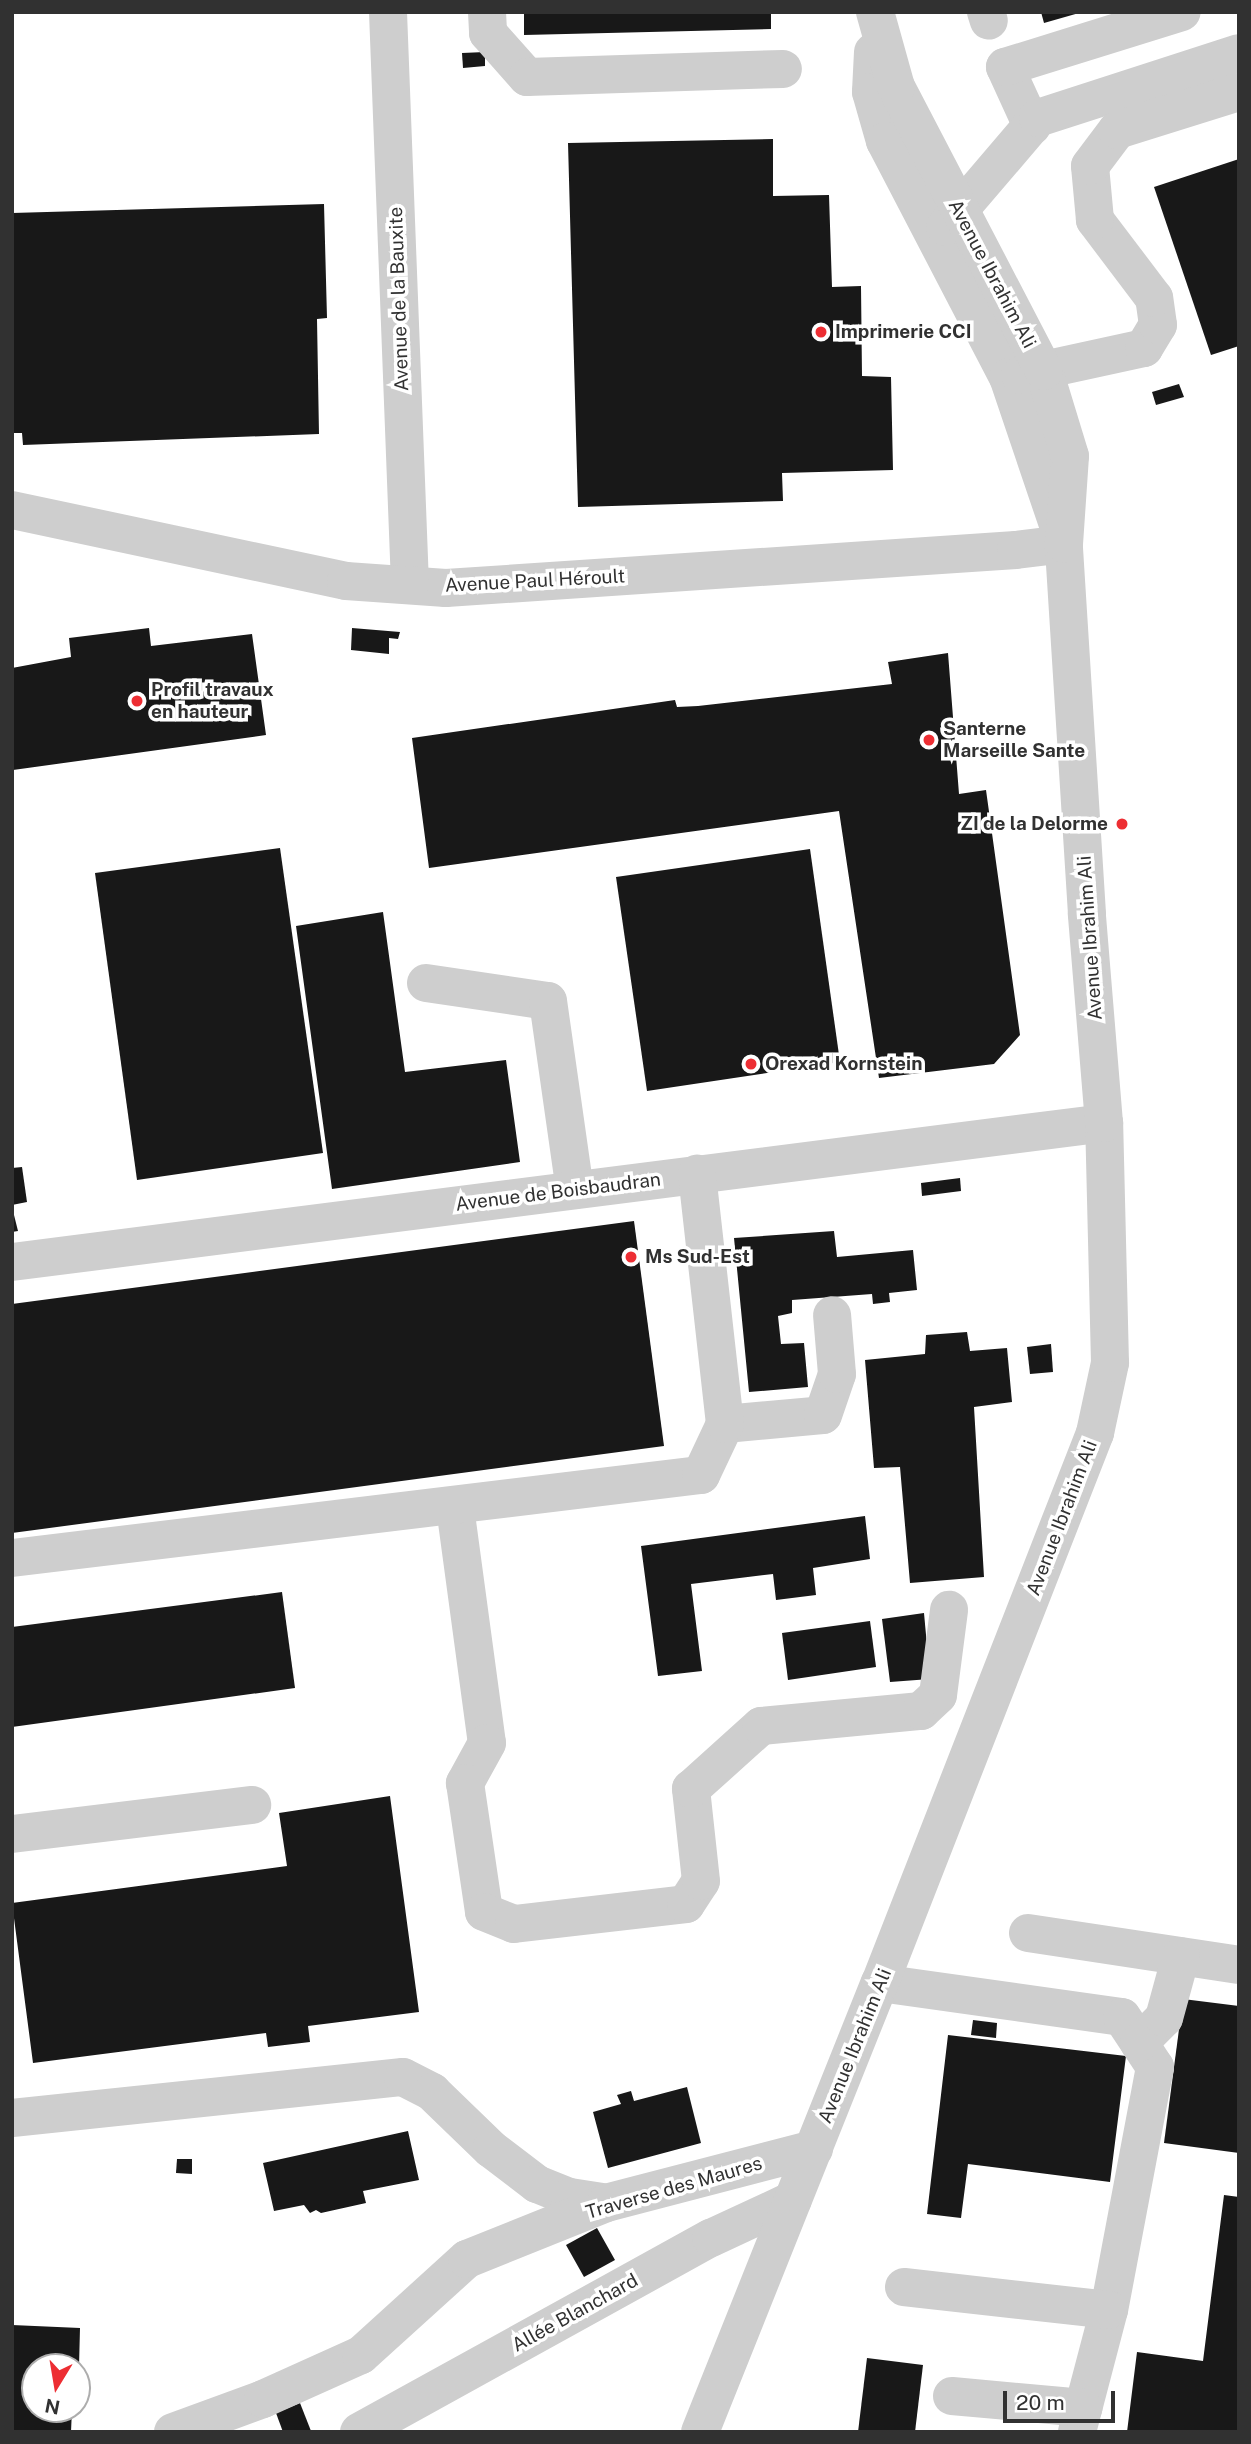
<!DOCTYPE html>
<meta charset="utf-8">
<style>
body{margin:0}
#map{position:relative;width:1251px;height:2444px;overflow:hidden;background:#fff;font-family:"Public Sans",sans-serif}
div>[style]{position:absolute}
.building>*{inset:0;background:#181818}
.minor>*{height:38px;margin:-19px;padding:0 19px;transform-origin:19px;border-radius:19px;background:#cecece}
.dots>*{width:19px;height:19px;translate:-50% -50%;box-sizing:border-box;border:4px solid #fff;border-radius:50%}
span{translate:-50% -50%;white-space:nowrap;text-align:center;line-height:1.15;-webkit-text-stroke:7px #fff;paint-order:stroke}
.street-label{font-size:19px;color:#313131}
.poi-label{font-size:19px;color:#313131;font-weight:700}
.left{translate:0 -50%;text-align:left}
.right{translate:-100% -50%;text-align:right}
.frame{position:absolute;inset:0;border:14px solid #313131;pointer-events:none}
.north{position:absolute;left:21px;top:2353px;width:70px;height:70px;box-sizing:border-box;background:#fff;border:2px solid #adadad;border-radius:50%;rotate:191deg;font-size:19px;font-weight:700;line-height:28px;text-align:center;color:#313131}
.north::after{content:'';display:block;margin:auto;width:24px;height:32px;background:#ed2e33;clip-path:polygon(50% 0,100% 100%,50% 72%,0 100%)}
.scale{position:absolute;left:1003px;top:2391px;width:112px;height:32px;box-sizing:border-box;border:4px solid #313131;border-top:0;padding-left:9px;font-size:21px;line-height:24px;white-space:nowrap;color:#313131;-webkit-text-stroke:5px #fff;paint-order:stroke}
</style>
<div id="map">
<div class="building">
<div style="clip-path:polygon(524px 12px,771px 12px,771px 29px,524px 35px)"></div>
<div style="clip-path:polygon(1041px 12px,1079px 12px,1079px 13px,1044px 23px)"></div>
<div style="clip-path:polygon(485px 52px,485px 66px,463px 68px,462px 53px)"></div>
<div style="clip-path:polygon(773px 139px,773px 196px,829px 195px,832px 287px,861px 286px,862px 376px,891px 377px,893px 470px,782px 473px,783px 501px,578px 507px,568px 143px)"></div>
<div style="clip-path:polygon(1239px 159px,1239px 346px,1211px 355px,1154px 187px)"></div>
<div style="clip-path:polygon(324px 204px,327px 318px,317px 319px,319px 434px,23px 445px,22px 433px,12px 433px,12px 213px)"></div>
<div style="clip-path:polygon(1179px 384px,1184px 397px,1156px 405px,1152px 392px)"></div>
<div style="clip-path:polygon(149px 628px,151px 646px,252px 634px,266px 735px,13px 770px,12px 668px,71px 657px,69px 638px)"></div>
<div style="clip-path:polygon(352px 628px,400px 632px,398px 639px,389px 638px,389px 654px,351px 650px)"></div>
<div style="clip-path:polygon(948px 653px,959px 794px,986px 790px,1020px 1035px,994px 1064px,879px 1078px,839px 811px,429px 868px,412px 738px,675px 700px,677px 707px,698px 706px,892px 684px,888px 662px)"></div>
<div style="clip-path:polygon(280px 848px,323px 1153px,137px 1180px,95px 873px)"></div>
<div style="clip-path:polygon(810px 849px,840px 1062px,647px 1091px,616px 877px)"></div>
<div style="clip-path:polygon(383px 912px,405px 1072px,506px 1060px,520px 1162px,332px 1189px,296px 926px)"></div>
<div style="clip-path:polygon(22px 1167px,27px 1202px,12px 1205px,12px 1168px)"></div>
<div style="clip-path:polygon(960px 1178px,961px 1191px,922px 1196px,921px 1183px)"></div>
<div style="clip-path:polygon(12px 1207px,18px 1231px,12px 1232px)"></div>
<div style="clip-path:polygon(634px 1221px,664px 1446px,12px 1533px,12px 1304px)"></div>
<div style="clip-path:polygon(834px 1231px,837px 1257px,913px 1250px,917px 1290px,889px 1293px,890px 1302px,873px 1304px,872px 1294px,792px 1300px,792px 1313px,778px 1316px,781px 1344px,804px 1343px,808px 1387px,749px 1392px,734px 1238px)"></div>
<div style="clip-path:polygon(967px 1332px,970px 1351px,1007px 1348px,1012px 1402px,974px 1407px,984px 1577px,910px 1583px,900px 1467px,874px 1468px,865px 1360px,925px 1354px,926px 1335px)"></div>
<div style="clip-path:polygon(1051px 1344px,1053px 1372px,1030px 1374px,1027px 1347px)"></div>
<div style="clip-path:polygon(865px 1516px,870px 1559px,813px 1568px,816px 1595px,776px 1600px,773px 1574px,691px 1584px,702px 1671px,658px 1676px,641px 1546px)"></div>
<div style="clip-path:polygon(282px 1592px,295px 1688px,12px 1727px,12px 1627px)"></div>
<div style="clip-path:polygon(924px 1613px,930px 1679px,890px 1682px,882px 1619px)"></div>
<div style="clip-path:polygon(870px 1621px,876px 1667px,788px 1680px,782px 1633px)"></div>
<div style="clip-path:polygon(390px 1796px,419px 2012px,308px 2026px,310px 2042px,268px 2047px,266px 2033px,33px 2063px,12px 1903px,287px 1866px,279px 1813px)"></div>
<div style="clip-path:polygon(1183px 1999px,1239px 2006px,1239px 2153px,1164px 2143px)"></div>
<div style="clip-path:polygon(973px 2020px,997px 2023px,996px 2038px,971px 2035px)"></div>
<div style="clip-path:polygon(948px 2035px,1126px 2056px,1110px 2182px,968px 2164px,961px 2218px,927px 2214px)"></div>
<div style="clip-path:polygon(687px 2087px,701px 2143px,608px 2168px,593px 2112px,621px 2104px,617px 2095px,631px 2091px,634px 2101px)"></div>
<div style="clip-path:polygon(408px 2131px,419px 2180px,363px 2191px,366px 2203px,321px 2213px,316px 2210px,310px 2213px,304px 2205px,274px 2211px,263px 2163px)"></div>
<div style="clip-path:polygon(177px 2159px,192px 2159px,192px 2174px,176px 2173px)"></div>
<div style="clip-path:polygon(1224px 2195px,1239px 2197px,1239px 2432px,1127px 2432px,1137px 2352px,1203px 2361px)"></div>
<div style="clip-path:polygon(597px 2228px,615px 2260px,584px 2277px,566px 2245px)"></div>
<div style="clip-path:polygon(12px 2325px,80px 2328px,79px 2367px,35px 2367px,35px 2409px,72px 2409px,71px 2432px,12px 2432px)"></div>
<div style="clip-path:polygon(867px 2358px,923px 2365px,915px 2432px,858px 2432px)"></div>
<div style="clip-path:polygon(300px 2403px,311px 2431px,283px 2432px,276px 2413px)"></div>
</div>
<div class="minor">
<div style="left:388px;top:12px;width:573px;rotate:87.8deg"></div>
<div style="left:487px;top:12px;width:21px;rotate:87deg"></div>
<div style="left:488px;top:33px;width:59px;rotate:48.4deg"></div>
<div style="left:527px;top:77px;width:256px;rotate:-1.8deg"></div>
<div style="left:986px;top:12px;width:9px;rotate:72deg"></div>
<div style="left:873px;top:52px;width:40px;rotate:92.9deg"></div>
<div style="left:871px;top:92px;width:51px;rotate:74.1deg"></div>
<div style="left:885px;top:141px;width:266px;rotate:62.5deg"></div>
<div style="left:1008px;top:377px;width:156px;rotate:71.3deg"></div>
<div style="left:1032px;top:126px;width:65px;rotate:-114.6deg"></div>
<div style="left:1005px;top:67px;width:185px;rotate:-17.3deg"></div>
<div style="left:945px;top:227px;width:143px;rotate:-49.5deg"></div>
<div style="left:1038px;top:118px;width:211px;rotate:-17.9deg"></div>
<div style="left:1020px;top:375px;width:127px;rotate:-12.3deg"></div>
<div style="left:1144px;top:348px;width:27px;rotate:-59deg"></div>
<div style="left:1158px;top:325px;width:27px;rotate:-98deg"></div>
<div style="left:1154px;top:298px;width:98px;rotate:-127.1deg"></div>
<div style="left:1095px;top:220px;width:54px;rotate:-95.3deg"></div>
<div style="left:1090px;top:166px;width:45px;rotate:-53.1deg"></div>
<div style="left:1117px;top:130px;width:128px;rotate:-17.3deg"></div>
<div style="left:12px;top:510px;width:341px;rotate:12deg"></div>
<div style="left:346px;top:581px;width:100px;rotate:4deg"></div>
<div style="left:446px;top:588px;width:571px;rotate:-3.81deg"></div>
<div style="left:1016px;top:550px;width:48px;rotate:-7.1deg"></div>
<div style="left:426px;top:983px;width:123px;rotate:8.4deg"></div>
<div style="left:548px;top:1001px;width:191px;rotate:81.9deg"></div>
<div style="left:12px;top:1262px;width:1101px;rotate:-7.25deg"></div>
<div style="left:725px;top:1424px;width:98px;rotate:-5.2deg"></div>
<div style="left:823px;top:1415px;width:43px;rotate:-71.1deg"></div>
<div style="left:837px;top:1374px;width:59px;rotate:-94.8deg"></div>
<div style="left:455px;top:1507px;width:238px;rotate:82.3deg"></div>
<div style="left:487px;top:1743px;width:46px;rotate:118.8deg"></div>
<div style="left:465px;top:1783px;width:130px;rotate:81.6deg"></div>
<div style="left:484px;top:1912px;width:32px;rotate:22deg"></div>
<div style="left:514px;top:1924px;width:173px;rotate:-6.6deg"></div>
<div style="left:686px;top:1904px;width:27px;rotate:-57deg"></div>
<div style="left:701px;top:1881px;width:93px;rotate:-96.2deg"></div>
<div style="left:691px;top:1789px;width:94px;rotate:-42deg"></div>
<div style="left:761px;top:1726px;width:161px;rotate:-5.4deg"></div>
<div style="left:921px;top:1711px;width:23px;rotate:-43deg"></div>
<div style="left:938px;top:1695px;width:86px;rotate:-82.6deg"></div>
<div style="left:12px;top:1558px;width:694px;rotate:-6.87deg"></div>
<div style="left:701px;top:1475px;width:56px;rotate:-64.8deg"></div>
<div style="left:725px;top:1424px;width:252px;rotate:-96.4deg"></div>
<div style="left:12px;top:1834px;width:242px;rotate:-6.9deg"></div>
<div style="left:1028px;top:1933px;width:213px;rotate:8.6deg"></div>
<div style="left:880px;top:1983px;width:244px;rotate:8deg"></div>
<div style="left:1122px;top:2017px;width:60px;rotate:56.6deg"></div>
<div style="left:1155px;top:2067px;width:247px;rotate:100.7deg"></div>
<div style="left:1109px;top:2310px;width:126px;rotate:104.7deg"></div>
<div style="left:1139px;top:2043px;width:35px;rotate:-45deg"></div>
<div style="left:1164px;top:2018px;width:64px;rotate:-74.7deg"></div>
<div style="left:12px;top:2118px;width:393px;rotate:-6deg"></div>
<div style="left:403px;top:2077px;width:33px;rotate:27deg"></div>
<div style="left:432px;top:2092px;width:82px;rotate:44deg"></div>
<div style="left:491px;top:2149px;width:58px;rotate:37.3deg"></div>
<div style="left:537px;top:2184px;width:35px;rotate:22deg"></div>
<div style="left:570px;top:2197px;width:36px;rotate:9deg"></div>
<div style="left:904px;top:2287px;width:206px;rotate:6.4deg"></div>
<div style="left:952px;top:2396px;width:132px;rotate:5.2deg"></div>
<div style="left:173px;top:2432px;width:96px;rotate:-20.1deg"></div>
<div style="left:263px;top:2399px;width:107px;rotate:-24.2deg"></div>
<div style="left:361px;top:2355px;width:143px;rotate:-42.2deg"></div>
<div style="left:467px;top:2259px;width:150px;rotate:-21.9deg"></div>
<div style="left:606px;top:2203px;width:215px;rotate:-14.6deg"></div>
<div style="left:359px;top:2432px;width:402px;rotate:-28.9deg"></div>
<div style="left:711px;top:2238px;width:90px;rotate:-24.9deg"></div>
<div style="left:700px;top:2432px;width:484px;rotate:-68.2deg"></div>
<div style="left:880px;top:1983px;width:591px;rotate:-68.65deg"></div>
<div style="left:1095px;top:1433px;width:72px;rotate:-77.9deg"></div>
<div style="left:1110px;top:1363px;width:240px;rotate:-91.4deg"></div>
<div style="left:1104px;top:1123px;width:210px;rotate:-94.7deg"></div>
<div style="left:1087px;top:914px;width:371px;rotate:-93.6deg"></div>
<div style="left:1064px;top:544px;width:88px;rotate:-86.1deg"></div>
<div style="left:1070px;top:456px;width:89px;rotate:-107deg"></div>
<div style="left:1044px;top:371px;width:320px;rotate:-117.5deg"></div>
<div style="left:896px;top:87px;width:78px;rotate:-105.6deg"></div>
</div>
<div class="dots">
<div style="left:821px;top:332px;background:#ed2e33"></div>
<div style="left:137px;top:701px;background:#ed2e33"></div>
<div style="left:929px;top:740px;background:#ed2e33"></div>
<div style="left:1122px;top:824px;background:#ed2e33"></div>
<div style="left:751px;top:1064px;background:#ed2e33"></div>
<div style="left:631px;top:1257px;background:#ed2e33"></div>
</div>
<div class="street-label">
<span style="left:992px;top:274px;rotate:62deg">Avenue Ibrahim Ali</span>
<span style="left:399px;top:299px;rotate:-92deg">Avenue de la Bauxite</span>
<span style="left:535px;top:581px;rotate:-3deg">Avenue Paul Héroult</span>
<span style="left:1090px;top:938px;rotate:-94deg">Avenue Ibrahim Ali</span>
<span style="left:558px;top:1192px;rotate:-7deg">Avenue de Boisbaudran</span>
<span style="left:1062px;top:1518px;rotate:-69deg">Avenue Ibrahim Ali</span>
<span style="left:855px;top:2046px;rotate:-68deg">Avenue Ibrahim Ali</span>
<span style="left:674px;top:2188px;rotate:-16deg">Traverse des Maures</span>
<span style="left:575px;top:2313px;rotate:-29deg">Allée Blanchard</span>
</div>
<div class="poi-label">
<span class="left" style="left:835px;top:332px">Imprimerie CCI</span>
<span class="left" style="left:151px;top:701px">Profil travaux<br>en hauteur</span>
<span class="left" style="left:943px;top:740px">Santerne<br>Marseille Sante</span>
<span class="right" style="left:1108px;top:824px">ZI de la Delorme</span>
<span class="left" style="left:765px;top:1064px">Orexad Kornstein</span>
<span class="left" style="left:645px;top:1257px">Ms Sud-Est</span>
</div>
<div class="frame"></div>
<div class="north">N</div>
<div class="scale">20 m</div>
</div>
